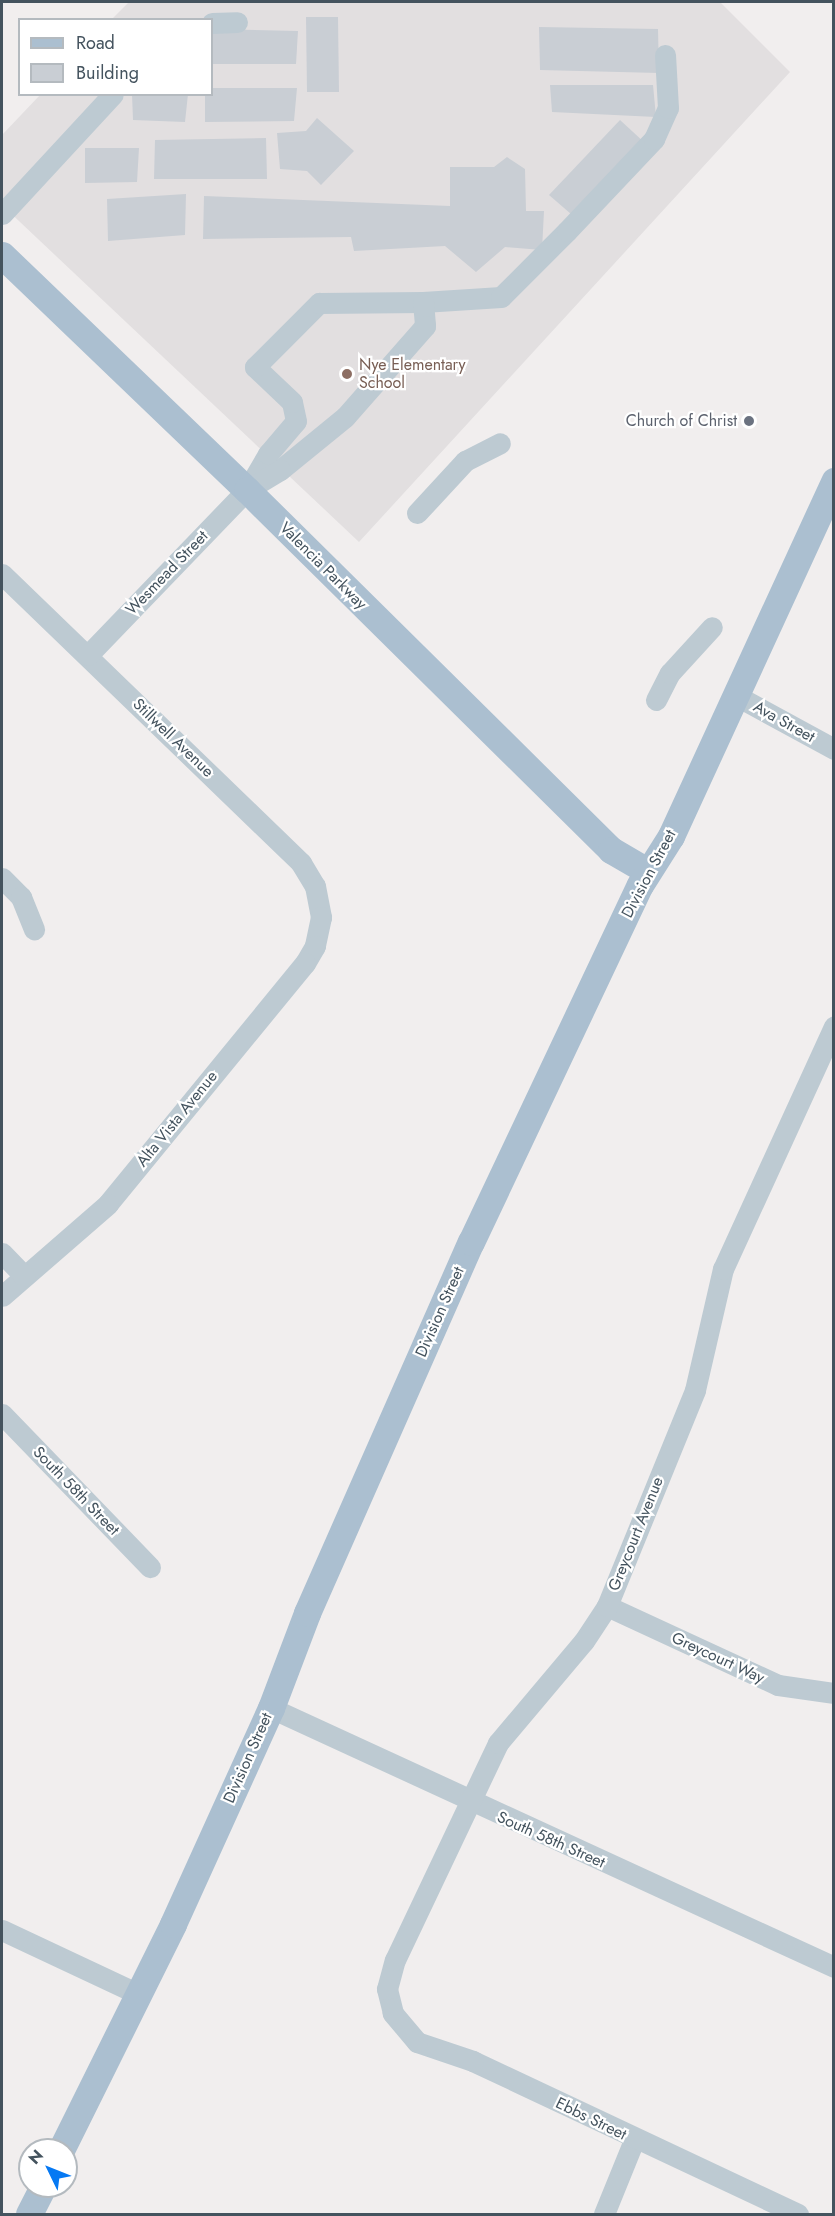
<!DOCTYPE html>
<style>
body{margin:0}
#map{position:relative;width:835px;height:2216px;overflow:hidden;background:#f1eeee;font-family:Jost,sans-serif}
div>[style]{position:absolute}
.education>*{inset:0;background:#e2dfe0}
.building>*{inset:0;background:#c9ced4}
.minor>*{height:21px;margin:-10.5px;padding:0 10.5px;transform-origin:10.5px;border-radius:10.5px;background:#bdcad2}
.major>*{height:27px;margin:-13.5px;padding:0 13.5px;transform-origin:13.5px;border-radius:13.5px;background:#abbfd0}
.dots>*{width:16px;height:16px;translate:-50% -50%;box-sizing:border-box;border:3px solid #fff;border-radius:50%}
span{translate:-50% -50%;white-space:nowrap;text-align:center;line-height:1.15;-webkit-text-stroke:4.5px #fff;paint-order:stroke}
.education-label{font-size:16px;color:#785e54}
.left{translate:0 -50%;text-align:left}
.worship-label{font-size:16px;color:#5b616d}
.right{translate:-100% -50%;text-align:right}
.street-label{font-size:16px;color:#44535e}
.frame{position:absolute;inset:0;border:3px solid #44535e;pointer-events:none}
.legend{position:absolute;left:18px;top:18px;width:195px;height:78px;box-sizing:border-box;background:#fff;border:2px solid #b4babf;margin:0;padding:8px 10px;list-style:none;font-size:18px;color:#44535e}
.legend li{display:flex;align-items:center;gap:12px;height:30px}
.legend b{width:30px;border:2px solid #b4babf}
.north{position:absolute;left:18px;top:2138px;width:60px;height:60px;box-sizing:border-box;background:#fff;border:2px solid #b4babf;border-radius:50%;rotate:313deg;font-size:16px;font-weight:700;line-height:24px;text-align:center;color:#44535e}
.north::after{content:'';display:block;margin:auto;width:21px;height:27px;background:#0679f3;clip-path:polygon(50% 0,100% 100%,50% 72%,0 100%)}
</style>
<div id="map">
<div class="education">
<div style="clip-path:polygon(129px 2px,720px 2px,790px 72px,359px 542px,2px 205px,2px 135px,40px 95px,212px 94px,212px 20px,112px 19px)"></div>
</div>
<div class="building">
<div style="clip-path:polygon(306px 17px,338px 17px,339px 92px,307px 92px)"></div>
<div style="clip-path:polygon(539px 27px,658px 29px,659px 73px,540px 70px)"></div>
<div style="clip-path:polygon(212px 29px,298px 31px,296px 64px,212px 64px)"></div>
<div style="clip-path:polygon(550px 85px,653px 85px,656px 117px,552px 112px)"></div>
<div style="clip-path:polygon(212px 88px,297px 88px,294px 121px,205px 122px,205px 94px,212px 94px)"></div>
<div style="clip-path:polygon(132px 94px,188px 94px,185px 122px,133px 120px)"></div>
<div style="clip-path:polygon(317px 118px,354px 151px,321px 185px,307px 171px,280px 169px,277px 133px,306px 131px)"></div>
<div style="clip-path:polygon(620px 120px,645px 143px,571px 214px,549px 195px)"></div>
<div style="clip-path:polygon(266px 138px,267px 179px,154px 179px,155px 140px)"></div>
<div style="clip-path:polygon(85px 148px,139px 148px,137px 182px,85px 183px)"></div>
<div style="clip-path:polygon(507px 157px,525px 169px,526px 211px,544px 211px,542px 250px,505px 247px,476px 272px,445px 246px,354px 251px,351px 237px,203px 239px,204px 196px,450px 206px,450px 167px,494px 167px)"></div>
<div style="clip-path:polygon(186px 194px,185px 235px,108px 241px,107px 199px)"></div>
</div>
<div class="minor">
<div style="left:212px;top:23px;width:25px;rotate:-2deg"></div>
<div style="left:2px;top:214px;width:163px;rotate:-47.2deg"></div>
<div style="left:423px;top:302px;width:78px;rotate:-3.7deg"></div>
<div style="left:501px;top:297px;width:93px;rotate:-45deg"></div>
<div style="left:567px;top:231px;width:127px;rotate:-46.6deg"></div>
<div style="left:654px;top:139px;width:34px;rotate:-66deg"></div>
<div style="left:668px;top:108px;width:53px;rotate:-93.2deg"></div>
<div style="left:417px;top:513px;width:71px;rotate:-47.3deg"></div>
<div style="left:465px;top:461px;width:39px;rotate:-27deg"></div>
<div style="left:2px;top:574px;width:416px;rotate:44deg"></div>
<div style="left:301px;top:863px;width:27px;rotate:59deg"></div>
<div style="left:315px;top:886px;width:32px;rotate:79deg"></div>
<div style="left:321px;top:917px;width:30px;rotate:102deg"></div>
<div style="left:315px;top:946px;width:20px;rotate:120deg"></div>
<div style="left:305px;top:963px;width:311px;rotate:129.3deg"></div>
<div style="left:108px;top:1204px;width:140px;rotate:139deg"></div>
<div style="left:88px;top:655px;width:229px;rotate:-46.1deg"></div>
<div style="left:247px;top:490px;width:42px;rotate:-59.7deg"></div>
<div style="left:268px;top:454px;width:43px;rotate:-49.7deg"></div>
<div style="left:296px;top:421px;width:19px;rotate:-102deg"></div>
<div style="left:292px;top:402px;width:51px;rotate:-136.6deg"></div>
<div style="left:255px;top:367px;width:91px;rotate:-45deg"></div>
<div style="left:319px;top:303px;width:104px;rotate:-0.6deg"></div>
<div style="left:423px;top:302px;width:24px;rotate:85deg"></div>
<div style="left:425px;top:326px;width:121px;rotate:131.3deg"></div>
<div style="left:345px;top:417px;width:84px;rotate:140.8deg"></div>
<div style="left:280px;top:470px;width:39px;rotate:149deg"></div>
<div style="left:735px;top:695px;width:113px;rotate:28.6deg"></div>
<div style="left:656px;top:700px;width:30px;rotate:-63deg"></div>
<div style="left:670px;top:673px;width:62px;rotate:-47.6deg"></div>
<div style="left:2px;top:878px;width:27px;rotate:45deg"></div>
<div style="left:21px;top:897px;width:35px;rotate:68deg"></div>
<div style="left:2px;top:1253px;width:32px;rotate:46deg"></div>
<div style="left:2px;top:1414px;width:213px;rotate:46deg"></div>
<div style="left:607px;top:1606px;width:188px;rotate:24.8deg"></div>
<div style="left:778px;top:1685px;width:57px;rotate:8.1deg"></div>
<div style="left:271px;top:1708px;width:620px;rotate:24.7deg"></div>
<div style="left:2px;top:1930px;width:150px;rotate:25.2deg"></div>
<div style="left:604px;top:2214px;width:80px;rotate:-67.9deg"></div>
<div style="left:798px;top:2214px;width:359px;rotate:-154.8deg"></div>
<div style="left:473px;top:2061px;width:59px;rotate:-161.3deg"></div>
<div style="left:417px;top:2042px;width:38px;rotate:-130deg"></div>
<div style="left:393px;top:2013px;width:25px;rotate:-104deg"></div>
<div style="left:387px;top:1989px;width:30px;rotate:-75deg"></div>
<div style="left:395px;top:1960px;width:240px;rotate:-64.6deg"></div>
<div style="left:498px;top:1743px;width:133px;rotate:-49.9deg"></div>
<div style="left:584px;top:1641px;width:42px;rotate:-56.7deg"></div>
<div style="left:607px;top:1606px;width:233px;rotate:-67.8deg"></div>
<div style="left:695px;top:1390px;width:124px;rotate:-77deg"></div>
<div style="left:723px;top:1269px;width:267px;rotate:-65.4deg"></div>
</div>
<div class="major">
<div style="left:2px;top:255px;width:339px;rotate:43.8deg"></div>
<div style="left:247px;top:490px;width:512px;rotate:44.68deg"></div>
<div style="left:611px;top:850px;width:42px;rotate:30.3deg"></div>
<div style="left:61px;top:2150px;width:252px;rotate:-63.6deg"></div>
<div style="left:173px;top:1924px;width:237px;rotate:-65.6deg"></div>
<div style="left:271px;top:1708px;width:102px;rotate:-69.2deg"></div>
<div style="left:307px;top:1613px;width:406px;rotate:-66.2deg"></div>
<div style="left:471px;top:1242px;width:395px;rotate:-64.7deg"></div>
<div style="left:640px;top:885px;width:58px;rotate:-57.7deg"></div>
<div style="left:671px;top:836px;width:391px;rotate:-65.3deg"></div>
<div style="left:29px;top:2214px;width:31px;rotate:-63deg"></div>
</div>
<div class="dots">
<div style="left:347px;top:374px;background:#8d6e63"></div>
<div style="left:749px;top:421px;background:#6b7280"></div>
</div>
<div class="education-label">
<span class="left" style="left:359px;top:374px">Nye Elementary<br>School</span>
</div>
<div class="worship-label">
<span class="right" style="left:737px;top:421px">Church of Christ</span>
</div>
<div class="street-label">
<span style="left:323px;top:566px;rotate:45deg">Valencia Parkway</span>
<span style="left:167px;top:573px;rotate:-46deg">Wesmead Street</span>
<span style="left:784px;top:722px;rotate:29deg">Ava Street</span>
<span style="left:173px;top:738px;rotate:44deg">Stillwell Avenue</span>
<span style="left:649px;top:874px;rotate:-62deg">Division Street</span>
<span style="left:177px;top:1119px;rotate:-51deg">Alta Vista Avenue</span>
<span style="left:440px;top:1312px;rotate:-66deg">Division Street</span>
<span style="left:76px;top:1491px;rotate:46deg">South 58th Street</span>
<span style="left:636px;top:1534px;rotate:-68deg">Greycourt Avenue</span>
<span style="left:718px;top:1658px;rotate:25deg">Greycourt Way</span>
<span style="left:248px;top:1758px;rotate:-66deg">Division Street</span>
<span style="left:551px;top:1840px;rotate:24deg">South 58th Street</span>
<span style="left:591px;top:2119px;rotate:26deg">Ebbs Street</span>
</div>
<div class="frame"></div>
<ul class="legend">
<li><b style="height:8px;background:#abbfd0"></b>Road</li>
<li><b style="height:16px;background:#c9ced4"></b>Building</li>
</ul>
<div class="north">N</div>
</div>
